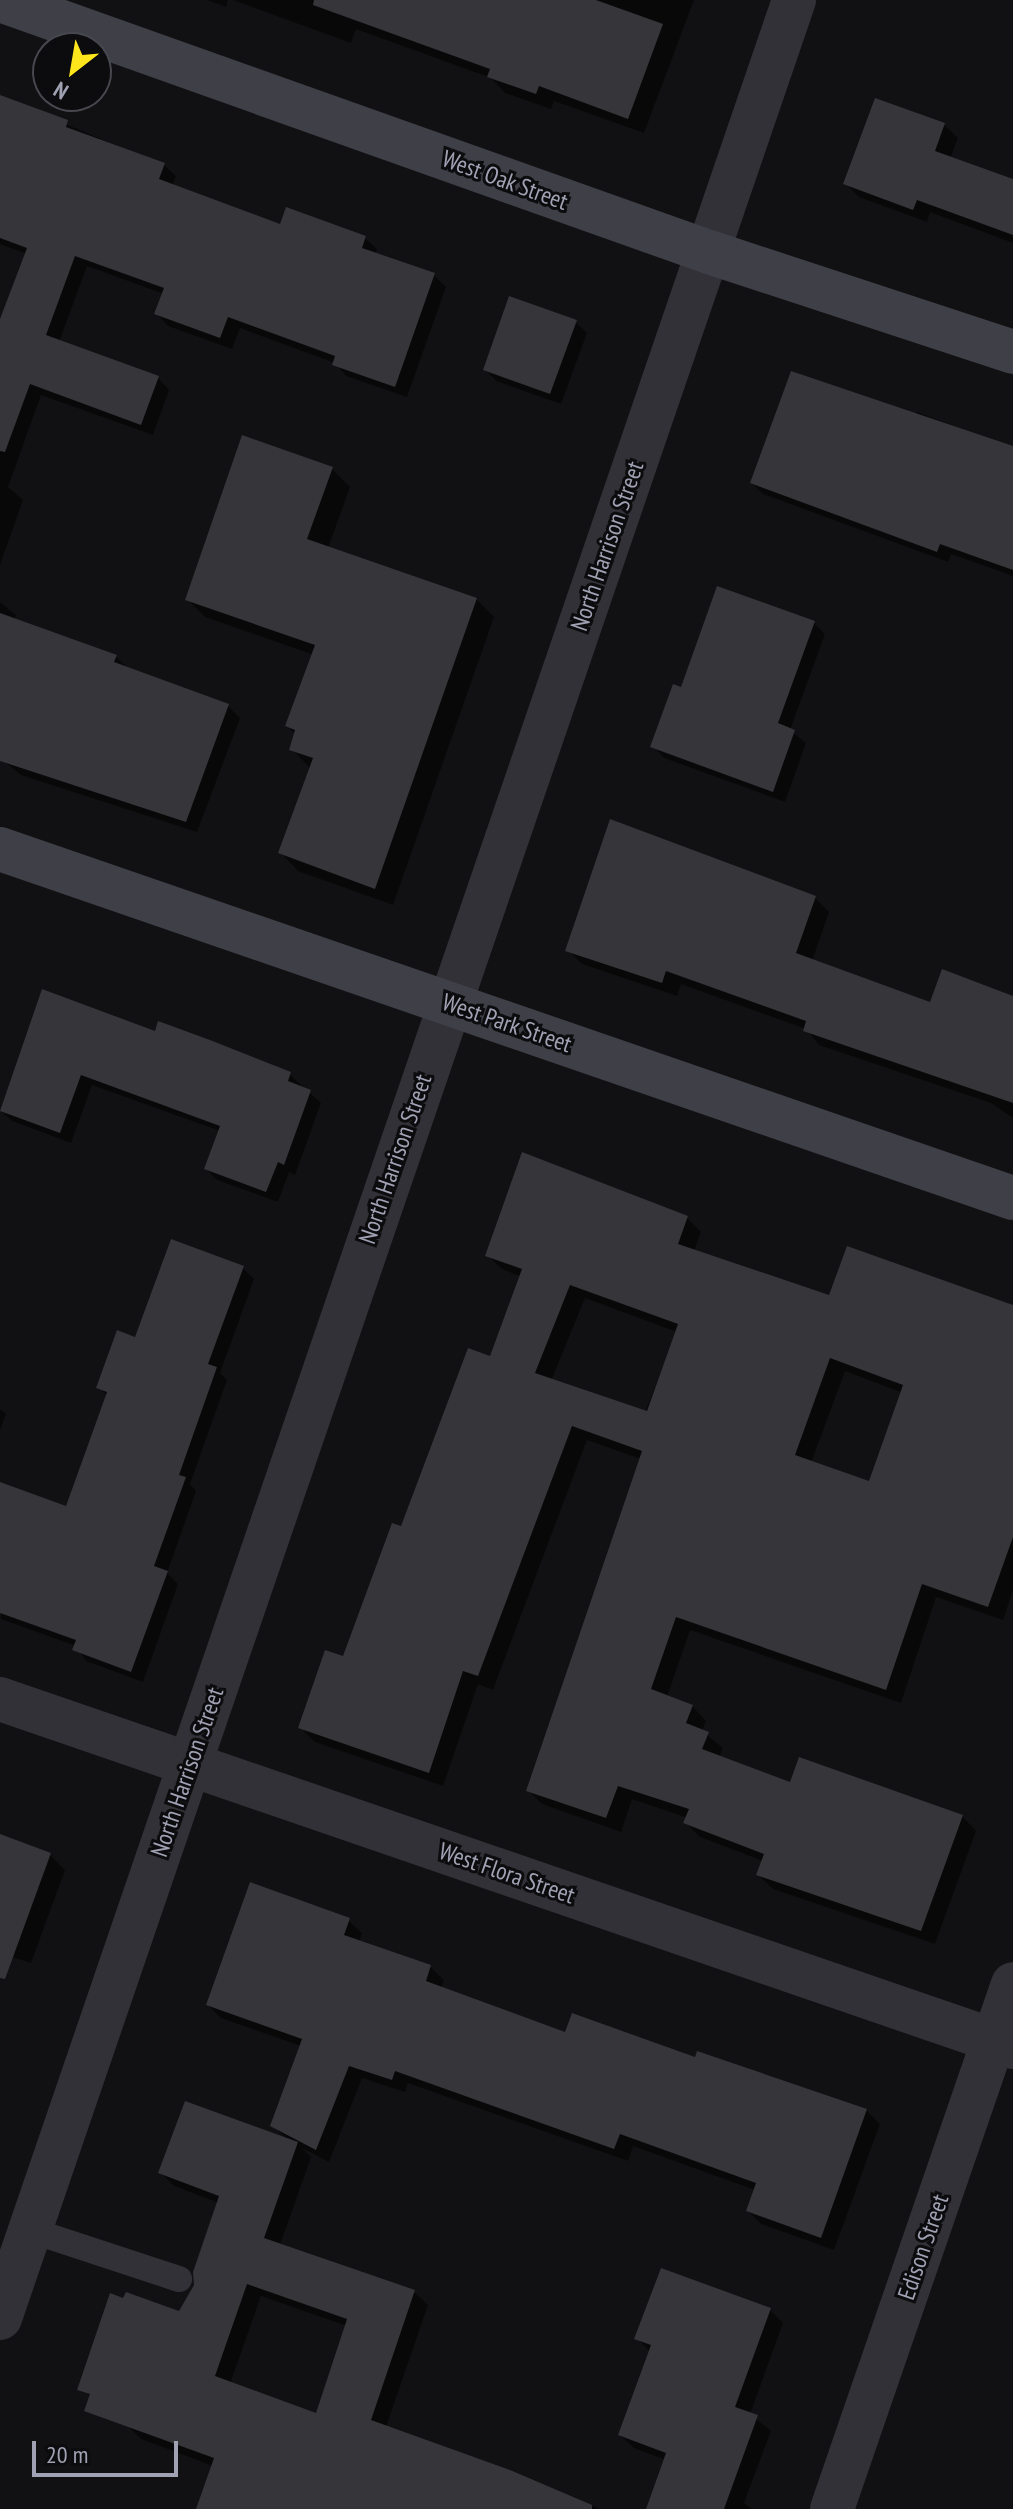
<!DOCTYPE html>
<style>
body{margin:0}
#map{position:relative;width:1013px;height:2509px;overflow:hidden;background:#111012;font-family:"PT Sans Narrow",sans-serif}
div>[style]{position:absolute}
.shadow>*{inset:0;background:#0007}
.building>*{inset:0;background:#35353a}
.lane>*{height:26px;margin:-13px;padding:0 13px;transform-origin:13px;border-radius:13px;background:#323137}
.street>*{height:44px;margin:-22px;padding:0 22px;transform-origin:22px;border-radius:22px;background:#323137}
.secondary>*{height:44px;margin:-22px;padding:0 22px;transform-origin:22px;border-radius:22px;background:#3f3f48}
span{translate:-50% -50%;white-space:nowrap;text-align:center;line-height:1.15;-webkit-text-stroke:6px #0c0b0d;paint-order:stroke}
.street-label{font-size:24px;color:#a0a2b4}
.north{position:absolute;left:32px;top:32px;width:80px;height:80px;box-sizing:border-box;background:#0c0b0d;border:2px solid #474750;border-radius:50%;rotate:211deg;font-size:22px;font-weight:700;line-height:32px;text-align:center;color:#a0a2b4}
.north::after{content:'';display:block;margin:auto;width:28px;height:36px;background:#ffe61c;clip-path:polygon(50% 0,100% 100%,50% 72%,0 100%)}
.scale{position:absolute;left:32px;top:2441px;width:146px;height:36px;box-sizing:border-box;border:4px solid #a0a2b4;border-top:0;padding-left:10px;font-size:24px;line-height:28px;white-space:nowrap;color:#a0a2b4;-webkit-text-stroke:6px #0c0b0d;paint-order:stroke}
</style>
<div id="map">
<div class="shadow">
<div style="clip-path:polygon(207px 0,228px 0,226px 7px)"></div>
<div style="clip-path:polygon(233px 0,694px 0,644px 133px,554px 101px,551px 109px,505px 93px,491px 78px,356px 29px,351px 43px)"></div>
<div style="clip-path:polygon(0 97px,164px 165px,176px 176px,172px 186px,281px 226px,365px 238px,377px 249px,375px 254px,434px 275px,446px 287px,407px 397px,346px 376px,335px 363px,240px 328px,232px 349px,168px 326px,157px 314px,164px 294px,87px 266px,59px 342px,158px 378px,169px 390px,153px 435px,41px 395px,8px 487px,23px 500px,0 565px,0 325px,27px 254px,0 244px)"></div>
<div style="clip-path:polygon(876px 100px,944px 125px,958px 138px,950px 159px,1013px 182px,1013px 243px,930px 212px,927px 222px,859px 197px,846px 184px)"></div>
<div style="clip-path:polygon(575px 322px,587px 333px,561px 404px,496px 381px,485px 369px)"></div>
<div style="clip-path:polygon(917px 412px,1013px 448px,1013px 576px,951px 554px,948px 562px,763px 494px,752px 483px,915px 418px)"></div>
<div style="clip-path:polygon(332px 469px,350px 487px,328px 548px,476px 599px,494px 617px,393px 905px,298px 871px,280px 852px,311px 769px,292px 749px,296px 735px,287px 726px,314px 655px,205px 617px,187px 599px)"></div>
<div style="clip-path:polygon(0 602px,16px 615px,14px 620px,116px 657px,128px 668px,228px 706px,240px 718px,197px 832px,21px 775px,0 758px)"></div>
<div style="clip-path:polygon(814px 623px,825px 634px,790px 730px,806px 743px,785px 802px,664px 758px,653px 746px,682px 690px)"></div>
<div style="clip-path:polygon(815px 898px,829px 912px,812px 961px,932px 1005px,1013px 998px,1013px 1118px,991px 1103px,819px 1045px,806px 1029px,681px 984px,677px 996px,582px 964px,568px 950px)"></div>
<div style="clip-path:polygon(156px 1033px,289px 1074px,321px 1103px,295px 1175px,289px 1172px,278px 1202px,217px 1180px,206px 1169px,220px 1131px,92px 1085px,71px 1143px,12px 1121px,0 1110px)"></div>
<div style="clip-path:polygon(evenodd,687px 1218px,701px 1232px,694px 1251px,830px 1298px,1013px 1307px,1013px 1590px,1003px 1620px,936px 1597px,901px 1703px,690px 1630px,667px 1697px,692px 1706px,706px 1721px,702px 1731px,723px 1748px,719px 1757px,791px 1785px,962px 1816px,976px 1831px,935px 1944px,773px 1889px,758px 1875px,763px 1861px,700px 1837px,686px 1823px,688px 1818px,632px 1799px,621px 1832px,542px 1804px,528px 1790px,641px 1459px,587px 1440px,493px 1690px,478px 1684px,443px 1786px,315px 1742px,301px 1728px,345px 1658px,402px 1529px,491px 1359px,522px 1277px,502px 1269px,487px 1255px,687px 1218px,585px 1298px,677px 1332px,644px 1415px,551px 1381px,585px 1298px,687px 1218px,845px 1371px,903px 1393px,871px 1483px,811px 1463px,845px 1371px)"></div>
<div style="clip-path:polygon(243px 1268px,254px 1279px,220px 1373px,227px 1380px,190px 1484px,196px 1491px,167px 1573px,178px 1584px,143px 1682px,86px 1661px,76px 1646px,1px 1619px,0 1484px,67px 1509px,108px 1396px,98px 1387px,136px 1340px)"></div>
<div style="clip-path:polygon(0 1409px,6px 1414px,0 1430px)"></div>
<div style="clip-path:polygon(0 1836px,50px 1855px,65px 1870px,31px 1963px,0 1953px)"></div>
<div style="clip-path:polygon(evenodd,348px 1920px,362px 1933px,359px 1942px,430px 1967px,444px 1980px,441px 1988px,566px 2034px,696px 2060px,866px 2110px,880px 2124px,834px 2250px,761px 2224px,748px 2211px,755px 2190px,633px 2146px,628px 2161px,408px 2083px,405px 2092px,362px 2078px,329px 2162px,302px 2148px,311px 2157px,280px 2245px,414px 2292px,428px 2305px,386px 2427px,600px 2509px,198px 2509px,213px 2466px,141px 2439px,128px 2426px,196px 2285px,219px 2203px,174px 2186px,160px 2172px,288px 2140px,272px 2125px,301px 2046px,221px 2018px,208px 2005px,348px 1920px,261px 2296px,347px 2326px,317px 2415px,230px 2384px,261px 2296px)"></div>
<div style="clip-path:polygon(770px 2310px,783px 2323px,750px 2414px,771px 2431px,744px 2503px,752px 2509px,648px 2509px,666px 2460px,634px 2448px,620px 2435px,650px 2352px,637px 2338px)"></div>
</div>
<div class="building">
<div style="clip-path:polygon(314px 0,596px 0,663px 24px,628px 119px,539px 86px,536px 94px,487px 77px,490px 69px,313px 5px)"></div>
<div style="clip-path:polygon(0 95px,68px 120px,66px 127px,165px 163px,159px 179px,280px 224px,286px 207px,366px 236px,362px 248px,435px 273px,395px 387px,332px 365px,335px 356px,228px 317px,220px 338px,154px 314px,164px 288px,75px 256px,46px 335px,159px 376px,141px 425px,30px 384px,5px 452px,0 451px,0 319px,27px 248px,0 238px)"></div>
<div style="clip-path:polygon(875px 98px,945px 123px,935px 151px,1013px 179px,1013px 235px,917px 200px,913px 210px,843px 184px)"></div>
<div style="clip-path:polygon(509px 296px,577px 320px,550px 394px,483px 370px)"></div>
<div style="clip-path:polygon(791px 371px,1013px 446px,1013px 570px,940px 544px,937px 552px,750px 483px)"></div>
<div style="clip-path:polygon(242px 435px,333px 467px,307px 539px,477px 598px,375px 889px,278px 853px,313px 758px,289px 750px,295px 730px,285px 726px,315px 645px,185px 600px)"></div>
<div style="clip-path:polygon(717px 586px,815px 621px,778px 723px,795px 730px,773px 792px,650px 747px,673px 684px,681px 687px)"></div>
<div style="clip-path:polygon(0 613px,117px 655px,114px 662px,229px 704px,186px 822px,0 761px)"></div>
<div style="clip-path:polygon(610px 819px,816px 896px,796px 953px,930px 1002px,942px 969px,1013px 996px,1013px 1103px,803px 1031px,806px 1021px,666px 971px,662px 983px,565px 951px)"></div>
<div style="clip-path:polygon(42px 989px,155px 1031px,158px 1021px,210px 1040px,291px 1072px,288px 1081px,311px 1090px,284px 1165px,278px 1162px,266px 1192px,204px 1169px,220px 1126px,81px 1075px,60px 1133px,0 1111px)"></div>
<div style="clip-path:polygon(evenodd,522px 1152px,688px 1216px,678px 1244px,829px 1295px,847px 1246px,1013px 1305px,1013px 1537px,988px 1607px,922px 1584px,886px 1690px,676px 1617px,651px 1689px,693px 1705px,686px 1723px,709px 1732px,702px 1749px,790px 1782px,799px 1757px,963px 1815px,921px 1931px,756px 1875px,764px 1854px,683px 1823px,689px 1809px,618px 1786px,606px 1818px,526px 1791px,642px 1451px,572px 1426px,478px 1676px,463px 1671px,429px 1773px,298px 1728px,325px 1650px,343px 1656px,392px 1523px,401px 1526px,468px 1348px,490px 1356px,522px 1269px,485px 1256px,522px 1152px,570px 1285px,678px 1324px,647px 1411px,535px 1373px,570px 1285px,522px 1152px,830px 1358px,903px 1385px,869px 1481px,795px 1455px,830px 1358px)"></div>
<div style="clip-path:polygon(171px 1239px,244px 1266px,208px 1364px,217px 1367px,179px 1475px,186px 1477px,154px 1566px,168px 1571px,131px 1672px,72px 1650px,76px 1640px,0 1613px,0 1482px,66px 1506px,107px 1392px,96px 1388px,117px 1330px,135px 1337px)"></div>
<div style="clip-path:polygon(0 1834px,51px 1853px,5px 1979px,0 1978px)"></div>
<div style="clip-path:polygon(250px 1882px,350px 1918px,344px 1935px,431px 1965px,426px 1981px,565px 2032px,572px 2013px,695px 2057px,697px 2051px,867px 2109px,821px 2238px,746px 2211px,756px 2183px,620px 2134px,614px 2149px,395px 2071px,392px 2080px,349px 2066px,316px 2150px,270px 2126px,302px 2039px,206px 2005px)"></div>
<div style="clip-path:polygon(evenodd,185px 2101px,298px 2142px,264px 2238px,415px 2290px,371px 2420px,510px 2470px,592px 2505px,592px 2509px,196px 2509px,214px 2458px,84px 2411px,90px 2394px,77px 2390px,110px 2293px,123px 2298px,126px 2292px,179px 2311px,194px 2285px,193px 2272px,219px 2196px,158px 2173px,185px 2101px,247px 2284px,347px 2319px,316px 2413px,215px 2376px,247px 2284px)"></div>
<div style="clip-path:polygon(661px 2268px,771px 2308px,735px 2407px,758px 2415px,724px 2509px,646px 2509px,666px 2453px,618px 2435px,651px 2345px,634px 2339px)"></div>
</div>
<div class="lane">
<div style="left:30px;top:2230px;width:157px;rotate:18.2deg"></div>
</div>
<div class="street">
<div style="left:0;top:1699px;width:1071px;rotate:18.96deg"></div>
<div style="left:0;top:2318px;width:2450px;rotate:-71.09deg"></div>
<div style="left:832px;top:2509px;width:555px;rotate:-70.98deg"></div>
</div>
<div class="secondary">
<div style="left:0;top:0;width:752px;rotate:19.57deg"></div>
<div style="left:709px;top:252px;width:320px;rotate:18.2deg"></div>
<div style="left:0;top:849px;width:1071px;rotate:19.01deg"></div>
</div>
<div class="street-label">
<span style="left:505px;top:180px;rotate:20deg">West Oak Street</span>
<span style="left:607px;top:546px;rotate:-71deg">North Harrison Street</span>
<span style="left:507px;top:1023px;rotate:19deg">West Park Street</span>
<span style="left:395px;top:1159px;rotate:-71deg">North Harrison Street</span>
<span style="left:187px;top:1772px;rotate:-71deg">North Harrison Street</span>
<span style="left:507px;top:1873px;rotate:19deg">West Flora Street</span>
<span style="left:923px;top:2247px;rotate:-71deg">Edison Street</span>
</div>
<div class="north">N</div>
<div class="scale">20 m</div>
</div>
